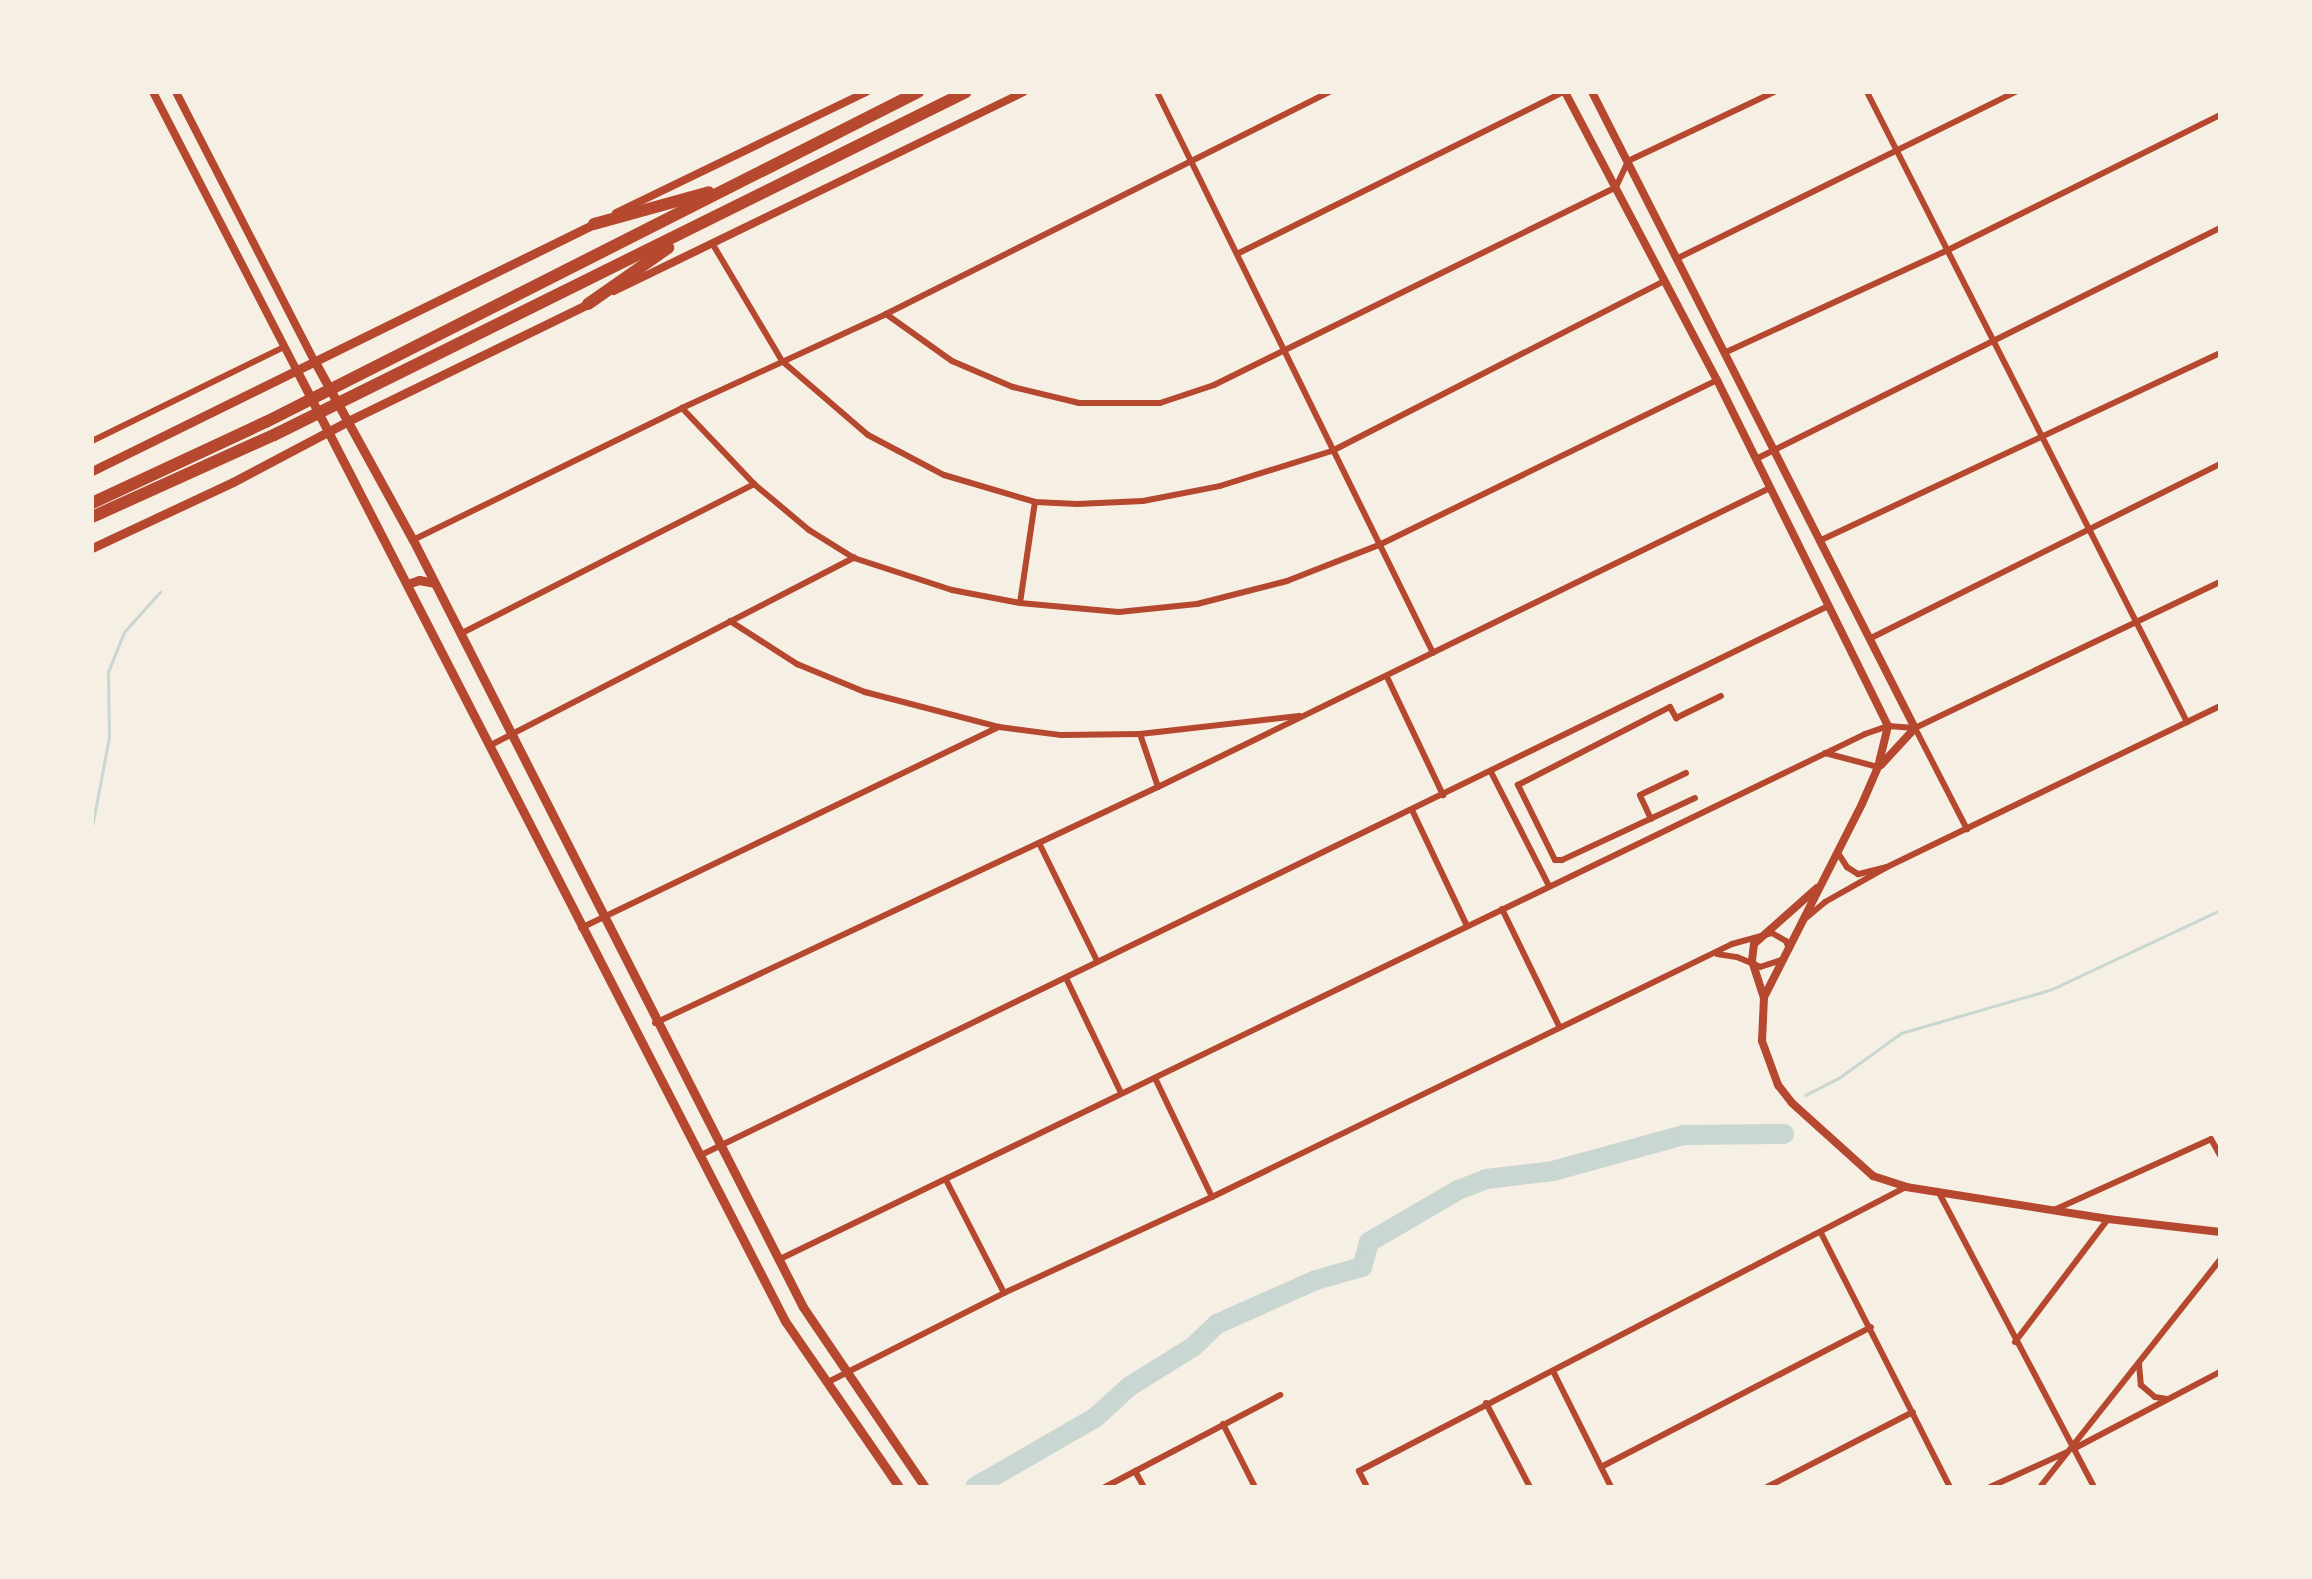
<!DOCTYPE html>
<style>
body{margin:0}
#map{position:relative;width:2312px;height:1579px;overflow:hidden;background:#f6efe4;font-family:Karla,sans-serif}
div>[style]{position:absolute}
.stream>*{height:3px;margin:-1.5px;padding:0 1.5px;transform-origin:1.5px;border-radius:1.5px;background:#c9d6d2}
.river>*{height:20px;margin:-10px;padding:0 10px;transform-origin:10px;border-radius:10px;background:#c9d6d2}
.minor>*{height:6px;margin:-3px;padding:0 3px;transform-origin:3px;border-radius:3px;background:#b5482f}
.tertiary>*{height:8px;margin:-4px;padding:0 4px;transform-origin:4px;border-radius:4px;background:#b5482f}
.secondary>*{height:9px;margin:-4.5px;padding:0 4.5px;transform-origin:4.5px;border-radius:4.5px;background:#b5482f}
.motorway>*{height:12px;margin:-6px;padding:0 6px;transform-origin:6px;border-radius:6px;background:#b5482f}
span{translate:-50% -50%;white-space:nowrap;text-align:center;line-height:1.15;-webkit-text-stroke:7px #f6efe4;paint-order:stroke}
.frame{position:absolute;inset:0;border:94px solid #f6efe4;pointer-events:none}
</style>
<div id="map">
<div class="stream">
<div style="left:92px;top:827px;width:92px;rotate:-79.3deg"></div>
<div style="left:109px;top:737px;width:65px;rotate:-90.9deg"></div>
<div style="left:108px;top:672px;width:43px;rotate:-68.2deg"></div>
<div style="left:124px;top:632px;width:54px;rotate:-48deg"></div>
<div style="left:1805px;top:1095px;width:39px;rotate:-27deg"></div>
<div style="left:1840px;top:1077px;width:75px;rotate:-35.8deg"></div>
<div style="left:1901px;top:1033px;width:157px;rotate:-16.2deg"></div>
<div style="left:2052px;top:989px;width:186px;rotate:-25.2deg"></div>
</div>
<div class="river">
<div style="left:975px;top:1487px;width:140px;rotate:-30deg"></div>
<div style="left:1096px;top:1417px;width:46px;rotate:-42.4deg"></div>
<div style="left:1130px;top:1386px;width:74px;rotate:-31.8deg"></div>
<div style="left:1193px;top:1347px;width:33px;rotate:-44deg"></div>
<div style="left:1217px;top:1324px;width:108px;rotate:-24deg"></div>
<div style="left:1316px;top:1280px;width:48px;rotate:-15.8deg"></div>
<div style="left:1362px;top:1267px;width:26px;rotate:-74deg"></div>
<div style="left:1369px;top:1242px;width:103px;rotate:-30.3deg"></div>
<div style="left:1458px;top:1190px;width:30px;rotate:-21deg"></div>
<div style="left:1486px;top:1179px;width:67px;rotate:-6.8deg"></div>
<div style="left:1553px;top:1171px;width:136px;rotate:-15.4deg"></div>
<div style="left:1684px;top:1135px;width:100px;rotate:-0.6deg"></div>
</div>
<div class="minor">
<div style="left:1157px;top:92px;width:625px;rotate:63.8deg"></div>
<div style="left:1867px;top:92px;width:707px;rotate:63.07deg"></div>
<div style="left:712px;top:243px;width:137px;rotate:59.3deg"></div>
<div style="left:782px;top:361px;width:113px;rotate:40.7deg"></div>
<div style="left:868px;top:435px;width:86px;rotate:27.8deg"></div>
<div style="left:944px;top:475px;width:95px;rotate:16.5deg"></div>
<div style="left:1035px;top:502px;width:42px;rotate:2.7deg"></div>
<div style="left:1077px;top:504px;width:66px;rotate:-2.6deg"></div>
<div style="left:1143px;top:501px;width:78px;rotate:-11deg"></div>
<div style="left:1220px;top:486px;width:117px;rotate:-17.4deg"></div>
<div style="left:1332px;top:451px;width:373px;rotate:-27.1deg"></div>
<div style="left:1237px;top:254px;width:364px;rotate:-26.4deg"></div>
<div style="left:1676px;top:259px;width:379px;rotate:-26.2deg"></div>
<div style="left:886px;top:314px;width:81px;rotate:35.5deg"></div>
<div style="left:952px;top:361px;width:66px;rotate:23.1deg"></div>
<div style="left:1013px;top:387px;width:68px;rotate:13.6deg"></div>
<div style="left:1079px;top:403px;width:81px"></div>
<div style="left:1160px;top:403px;width:57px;rotate:-18.4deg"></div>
<div style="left:1214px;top:385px;width:448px;rotate:-26.2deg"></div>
<div style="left:1616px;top:187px;width:29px;rotate:-65deg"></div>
<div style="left:1628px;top:161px;width:161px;rotate:-25.3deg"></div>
<div style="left:1724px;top:353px;width:247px;rotate:-24.7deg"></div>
<div style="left:1948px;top:250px;width:304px;rotate:-26.4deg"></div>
<div style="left:682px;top:408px;width:105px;rotate:46.5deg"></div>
<div style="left:754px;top:484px;width:72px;rotate:39.9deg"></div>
<div style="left:809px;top:530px;width:53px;rotate:31.9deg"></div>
<div style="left:854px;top:558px;width:103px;rotate:18.1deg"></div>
<div style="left:952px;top:590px;width:69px;rotate:10.8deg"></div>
<div style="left:1020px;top:603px;width:99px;rotate:5.2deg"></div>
<div style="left:1119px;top:612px;width:78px;rotate:-5.9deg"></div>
<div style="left:1197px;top:604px;width:93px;rotate:-14.3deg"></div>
<div style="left:1287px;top:581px;width:99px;rotate:-21.4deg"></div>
<div style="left:1379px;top:545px;width:376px;rotate:-26deg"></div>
<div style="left:92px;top:441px;width:214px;rotate:-26.1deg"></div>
<div style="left:1756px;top:459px;width:518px;rotate:-26.47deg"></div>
<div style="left:413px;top:540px;width:300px;rotate:-26.1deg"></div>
<div style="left:682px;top:408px;width:225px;rotate:-24.7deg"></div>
<div style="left:886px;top:314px;width:496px;rotate:-26.6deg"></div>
<div style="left:1819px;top:541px;width:443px;rotate:-25.1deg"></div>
<div style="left:1020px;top:603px;width:102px;rotate:-81.6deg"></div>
<div style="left:730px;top:621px;width:80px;rotate:32.7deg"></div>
<div style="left:797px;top:664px;width:74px;rotate:22.4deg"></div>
<div style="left:865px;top:692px;width:138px;rotate:14.6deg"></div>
<div style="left:999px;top:727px;width:63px;rotate:7.4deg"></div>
<div style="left:1061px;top:735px;width:79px;rotate:-0.7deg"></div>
<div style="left:1140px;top:734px;width:160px;rotate:-6.5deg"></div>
<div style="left:460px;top:634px;width:330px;rotate:-27deg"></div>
<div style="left:1869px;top:639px;width:392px;rotate:-26.5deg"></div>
<div style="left:1387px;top:677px;width:131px;rotate:64.6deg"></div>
<div style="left:1915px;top:728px;width:338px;rotate:-25.6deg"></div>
<div style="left:1915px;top:728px;width:114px;rotate:62.8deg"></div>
<div style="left:1140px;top:734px;width:56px;rotate:71.2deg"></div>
<div style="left:489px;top:746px;width:411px;rotate:-27.3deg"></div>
<div style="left:1825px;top:753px;width:55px;rotate:14.8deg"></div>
<div style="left:1491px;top:772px;width:128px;rotate:63deg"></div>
<div style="left:1695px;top:798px;width:147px;rotate:155deg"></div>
<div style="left:1562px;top:860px;width:7px;rotate:180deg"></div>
<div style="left:1555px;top:860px;width:84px;rotate:-116.3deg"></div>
<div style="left:1518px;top:785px;width:171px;rotate:-27.2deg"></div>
<div style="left:1670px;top:707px;width:13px;rotate:61deg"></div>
<div style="left:1676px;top:718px;width:50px;rotate:-26.1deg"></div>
<div style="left:1412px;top:810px;width:128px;rotate:64.6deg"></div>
<div style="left:1651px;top:819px;width:26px;rotate:-115deg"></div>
<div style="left:1640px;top:795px;width:51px;rotate:-25.6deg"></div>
<div style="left:1039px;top:843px;width:131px;rotate:63.8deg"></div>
<div style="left:1887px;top:867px;width:370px;rotate:-25.8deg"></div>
<div style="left:1502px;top:909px;width:130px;rotate:64deg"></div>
<div style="left:1806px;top:918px;width:25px;rotate:-40deg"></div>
<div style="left:1825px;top:902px;width:71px;rotate:-29.4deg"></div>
<div style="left:1887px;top:867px;width:30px;rotate:166deg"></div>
<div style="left:1858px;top:874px;width:13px;rotate:-148deg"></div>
<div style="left:1847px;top:867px;width:17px;rotate:-123deg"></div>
<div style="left:581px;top:928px;width:464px;rotate:-25.7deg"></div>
<div style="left:1717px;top:954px;width:20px;rotate:9deg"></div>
<div style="left:1737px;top:957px;width:25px;rotate:23deg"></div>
<div style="left:1760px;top:967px;width:22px;rotate:-18deg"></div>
<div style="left:1066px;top:978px;width:127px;rotate:64.4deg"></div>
<div style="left:655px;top:1023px;width:556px;rotate:-25.14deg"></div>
<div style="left:1158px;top:787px;width:681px;rotate:-26.04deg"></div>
<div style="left:1155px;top:1078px;width:132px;rotate:64.4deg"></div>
<div style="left:699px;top:1156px;width:1256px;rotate:-25.97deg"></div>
<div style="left:946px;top:1180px;width:127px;rotate:62.8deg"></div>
<div style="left:1938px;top:1191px;width:335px;rotate:62.2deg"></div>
<div style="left:2054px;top:1210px;width:172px;rotate:-24.3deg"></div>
<div style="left:2211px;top:1139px;width:18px;rotate:61deg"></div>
<div style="left:1821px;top:1233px;width:285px;rotate:63.1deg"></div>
<div style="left:778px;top:1260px;width:1208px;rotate:-25.82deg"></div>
<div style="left:1865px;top:734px;width:24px;rotate:-19deg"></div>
<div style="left:1888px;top:726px;width:27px;rotate:4deg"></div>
<div style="left:2015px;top:1342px;width:154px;rotate:-52.9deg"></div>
<div style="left:2139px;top:1364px;width:21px;rotate:85deg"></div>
<div style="left:2141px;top:1385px;width:18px;rotate:41deg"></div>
<div style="left:2155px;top:1397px;width:12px;rotate:9deg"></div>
<div style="left:1554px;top:1373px;width:127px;rotate:63.4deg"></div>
<div style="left:828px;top:1382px;width:197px;rotate:-26.8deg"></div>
<div style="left:1004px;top:1293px;width:229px;rotate:-24.8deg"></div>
<div style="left:1212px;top:1197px;width:578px;rotate:-25.94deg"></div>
<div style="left:1732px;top:944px;width:41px;rotate:-15.4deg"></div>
<div style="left:1772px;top:933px;width:16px;rotate:30deg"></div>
<div style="left:1786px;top:941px;width:9px;rotate:69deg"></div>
<div style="left:1486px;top:1403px;width:95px;rotate:62.4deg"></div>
<div style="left:1223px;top:1424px;width:71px;rotate:63.1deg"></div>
<div style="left:2077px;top:1447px;width:161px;rotate:-27.7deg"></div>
<div style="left:1601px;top:1467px;width:304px;rotate:-27.4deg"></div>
<div style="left:1135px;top:1471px;width:18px;rotate:61deg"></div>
<div style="left:1105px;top:1487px;width:198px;rotate:-27.7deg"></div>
<div style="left:1367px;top:1487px;width:18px;rotate:-117deg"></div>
<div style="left:1359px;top:1471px;width:616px;rotate:-27.44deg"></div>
<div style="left:1767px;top:1487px;width:164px;rotate:-27.2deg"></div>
<div style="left:1990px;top:1487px;width:85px;rotate:-24.4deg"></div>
<div style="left:2040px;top:1487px;width:290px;rotate:-51.6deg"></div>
</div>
<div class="tertiary">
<div style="left:153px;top:92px;width:314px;rotate:62.7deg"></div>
<div style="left:176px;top:92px;width:304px;rotate:62.8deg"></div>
<div style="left:1565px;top:92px;width:326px;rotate:62.2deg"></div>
<div style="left:1717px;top:380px;width:386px;rotate:63.7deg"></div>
<div style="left:1888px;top:726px;width:42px;rotate:103.7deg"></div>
<div style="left:1878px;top:767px;width:40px;rotate:113.4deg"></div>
<div style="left:1862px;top:804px;width:216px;rotate:116.9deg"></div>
<div style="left:1592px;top:92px;width:713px;rotate:63.08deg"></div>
<div style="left:1915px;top:728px;width:50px;rotate:132.6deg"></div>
<div style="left:616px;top:213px;width:278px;rotate:-25.8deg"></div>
<div style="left:614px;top:291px;width:455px;rotate:-25.9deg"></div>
<div style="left:1817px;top:888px;width:84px;rotate:138.4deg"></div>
<div style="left:1754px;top:944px;width:17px;rotate:97deg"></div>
<div style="left:1752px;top:961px;width:38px;rotate:72deg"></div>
<div style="left:1764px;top:997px;width:44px;rotate:92.6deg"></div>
<div style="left:1762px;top:1041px;width:47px;rotate:70deg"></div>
<div style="left:1778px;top:1085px;width:23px;rotate:52deg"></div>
<div style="left:1792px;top:1103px;width:109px;rotate:42deg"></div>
<div style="left:1873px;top:1176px;width:35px;rotate:18deg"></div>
<div style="left:1906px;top:1187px;width:205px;rotate:9deg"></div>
<div style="left:2108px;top:1219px;width:113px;rotate:6.6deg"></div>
</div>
<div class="secondary">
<div style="left:315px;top:362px;width:203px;rotate:61.2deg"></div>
<div style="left:413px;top:540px;width:860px;rotate:63.05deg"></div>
<div style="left:803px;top:1307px;width:217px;rotate:55.9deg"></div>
<div style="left:297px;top:371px;width:1068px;rotate:62.81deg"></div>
<div style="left:785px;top:1321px;width:201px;rotate:55.5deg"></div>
<div style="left:92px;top:471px;width:559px;rotate:-26.2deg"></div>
<div style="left:92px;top:548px;width:156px;rotate:-25.1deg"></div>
<div style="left:233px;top:482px;width:130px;rotate:-27.9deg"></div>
<div style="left:348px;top:421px;width:267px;rotate:-26deg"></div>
<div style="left:407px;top:584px;width:13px;rotate:-18deg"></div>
<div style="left:419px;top:580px;width:15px;rotate:11deg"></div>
</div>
<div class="motorway">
<div style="left:594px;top:224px;width:119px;rotate:-15.5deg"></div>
<div style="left:588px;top:304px;width:98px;rotate:-35deg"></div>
<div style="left:92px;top:503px;width:192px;rotate:-25deg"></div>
<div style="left:266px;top:422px;width:731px;rotate:-26.85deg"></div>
<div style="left:92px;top:517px;width:200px;rotate:-24.3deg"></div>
<div style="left:274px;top:435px;width:772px;rotate:-26.37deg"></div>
</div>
<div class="frame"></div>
</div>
